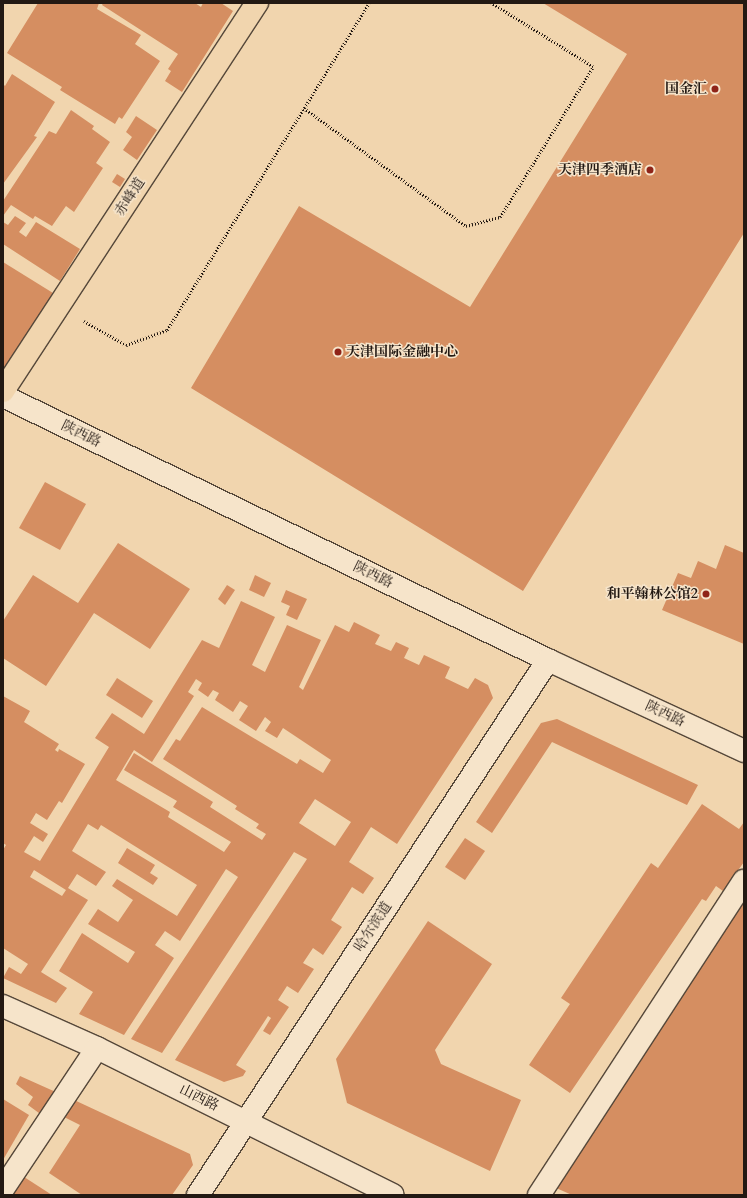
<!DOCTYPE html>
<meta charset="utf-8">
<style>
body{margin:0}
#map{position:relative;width:747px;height:1198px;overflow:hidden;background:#f1d5ae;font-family:Cardo,"Noto Serif SC",serif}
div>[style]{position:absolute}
.building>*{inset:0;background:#d58e61}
.path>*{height:2.5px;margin-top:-1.25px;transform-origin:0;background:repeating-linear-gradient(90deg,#231913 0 1px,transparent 0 3px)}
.roads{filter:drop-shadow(1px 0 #56483a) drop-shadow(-1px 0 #56483a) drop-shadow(0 1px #56483a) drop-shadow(0 -1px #56483a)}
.minor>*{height:22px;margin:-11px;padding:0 11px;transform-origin:11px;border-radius:11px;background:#f6e4ca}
.major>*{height:22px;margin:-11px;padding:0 11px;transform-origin:11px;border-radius:11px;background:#f1d5ae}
.dots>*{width:11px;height:11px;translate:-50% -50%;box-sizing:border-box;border:2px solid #f6e4ca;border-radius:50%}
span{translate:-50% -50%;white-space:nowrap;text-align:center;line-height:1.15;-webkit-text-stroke:3px #f6e4ca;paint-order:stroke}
.poi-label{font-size:14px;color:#231913;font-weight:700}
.right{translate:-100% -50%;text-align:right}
.left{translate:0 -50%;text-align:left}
.street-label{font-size:14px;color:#231913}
.frame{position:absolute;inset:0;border:4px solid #231913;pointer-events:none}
</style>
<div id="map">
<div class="building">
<div style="clip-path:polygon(38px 3px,99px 3px,97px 9px,141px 35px,135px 44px,160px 61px,122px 119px,119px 117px,115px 124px,60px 90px,62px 87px,7px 53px)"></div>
<div style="clip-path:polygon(103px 3px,195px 3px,201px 7px,203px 3px,221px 3px,233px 11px,182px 92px,165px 81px,171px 71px,168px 69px,178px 54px,102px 5px)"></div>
<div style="clip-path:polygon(543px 3px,744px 3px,744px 233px,523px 591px,191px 388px,299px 206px,470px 307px,627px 54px)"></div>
<div style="clip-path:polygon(12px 74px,55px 102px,34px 136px,37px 137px,3px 184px,3px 84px,5px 86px)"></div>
<div style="clip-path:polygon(71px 110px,94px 126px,92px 129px,110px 142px,96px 163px,103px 168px,74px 212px,66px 206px,52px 226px,35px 216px,33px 219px,11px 205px,3px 216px,3px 201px,49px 131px,56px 134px)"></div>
<div style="clip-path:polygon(136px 116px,157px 130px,137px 160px,123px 150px,132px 137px,126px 132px)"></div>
<div style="clip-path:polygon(117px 174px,125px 179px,120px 187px,112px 182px)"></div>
<div style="clip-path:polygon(15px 216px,26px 223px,19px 232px,26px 237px,36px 222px,80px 249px,60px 281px,3px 244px,3px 222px,8px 225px)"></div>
<div style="clip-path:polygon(3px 262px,53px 293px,3px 371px)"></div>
<div style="clip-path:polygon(45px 482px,86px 504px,60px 550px,19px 528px)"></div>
<div style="clip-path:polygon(118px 543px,190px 589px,150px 649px,94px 613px,46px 686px,3px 658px,3px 621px,33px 575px,78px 603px)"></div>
<div style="clip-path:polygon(725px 545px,744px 553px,744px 644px,662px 610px,678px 573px,691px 578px,698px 561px,716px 569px)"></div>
<div style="clip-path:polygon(255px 575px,271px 583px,264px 597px,249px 590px)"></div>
<div style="clip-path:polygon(227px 585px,235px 590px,225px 605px,218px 599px)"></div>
<div style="clip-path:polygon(286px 590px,307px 599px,297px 620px,286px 615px,290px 606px,281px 602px)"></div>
<div style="clip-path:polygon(evenodd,241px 601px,275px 617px,252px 665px,265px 672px,287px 625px,321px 640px,299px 687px,303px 690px,335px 625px,349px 632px,354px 622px,380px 635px,375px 644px,391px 651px,396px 642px,409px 648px,404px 658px,419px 665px,424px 655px,450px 667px,445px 678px,468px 689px,475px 678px,488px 685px,493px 698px,397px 844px,371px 827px,349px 862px,374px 878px,363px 894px,352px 887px,331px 920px,342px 927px,323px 955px,313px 948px,303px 963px,314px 969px,298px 993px,287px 986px,278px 1000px,289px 1007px,270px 1035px,263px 1031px,271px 1018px,268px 1016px,236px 1065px,246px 1071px,243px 1076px,224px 1082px,175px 1060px,307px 859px,294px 852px,162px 1053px,131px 1039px,238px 877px,226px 869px,180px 941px,165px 931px,155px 945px,174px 958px,124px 1035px,79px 1014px,93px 992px,59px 971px,82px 933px,128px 963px,135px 952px,88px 924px,98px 909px,118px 922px,133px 900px,112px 886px,117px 879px,177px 916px,197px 885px,101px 825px,98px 830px,88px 824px,72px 851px,106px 872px,96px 886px,77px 874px,68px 888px,88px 900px,41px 972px,67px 988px,56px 1003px,3px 978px,9px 967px,21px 974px,28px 964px,3px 948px,3px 850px,6px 845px,3px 843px,3px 696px,30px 711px,24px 722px,59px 744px,55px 750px,58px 752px,59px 749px,85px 764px,62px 803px,59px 801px,47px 820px,36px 813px,30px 823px,48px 834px,43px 842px,34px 836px,24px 852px,40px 861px,109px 747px,95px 738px,112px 713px,144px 734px,202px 640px,219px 648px,241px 601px,196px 679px,202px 683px,198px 690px,208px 697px,213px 690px,219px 693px,215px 700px,233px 712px,240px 701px,248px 706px,239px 720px,256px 731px,265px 717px,271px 722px,265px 731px,277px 738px,283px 728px,331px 760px,323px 773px,300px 759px,297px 764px,202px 707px,180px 741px,176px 739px,163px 759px,237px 806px,235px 809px,259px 824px,256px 828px,266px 834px,262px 840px,210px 807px,213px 802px,134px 753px,124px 770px,177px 801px,173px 807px,231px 842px,224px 852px,168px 817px,170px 812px,116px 780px,134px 750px,152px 762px,194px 696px,188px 692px,196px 679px,241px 601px,315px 799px,351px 822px,335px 846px,299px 823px,315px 799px,241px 601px,34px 870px,66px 890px,62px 896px,30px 877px,34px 870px)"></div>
<div style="clip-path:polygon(117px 678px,153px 701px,142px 718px,106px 695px)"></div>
<div style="clip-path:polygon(557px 719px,698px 785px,687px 805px,552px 742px,492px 833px,476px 822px,541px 723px)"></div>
<div style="clip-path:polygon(702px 804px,739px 829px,744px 822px,744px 862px,723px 891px,716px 886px,706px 901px,702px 899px,570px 1093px,529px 1065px,570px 1004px,561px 998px,651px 863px,658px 868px)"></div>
<div style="clip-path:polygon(465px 838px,485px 851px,465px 880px,445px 867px)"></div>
<div style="clip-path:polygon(127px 848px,155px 865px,150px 873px,158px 878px,153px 885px,118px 863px)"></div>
<div style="clip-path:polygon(744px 887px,744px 1195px,572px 1195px,547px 1184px)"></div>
<div style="clip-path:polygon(428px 921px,492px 964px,435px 1050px,441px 1064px,521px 1100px,490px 1171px,347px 1103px,336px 1059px)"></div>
<div style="clip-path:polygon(20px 1076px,58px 1093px,43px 1116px,28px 1105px,33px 1097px,16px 1084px)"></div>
<div style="clip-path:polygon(3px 1099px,29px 1115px,3px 1160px)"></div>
<div style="clip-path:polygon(72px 1099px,190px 1154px,193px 1165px,172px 1195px,82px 1195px,49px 1173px,80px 1125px,64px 1117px)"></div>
<div style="clip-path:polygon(21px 1175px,52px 1195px,7px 1195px)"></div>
</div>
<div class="path">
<div style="left:304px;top:108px;width:200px;rotate:36.1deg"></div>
<div style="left:466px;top:226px;width:35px;rotate:-15deg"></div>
<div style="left:500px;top:217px;width:176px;rotate:-58.2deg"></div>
<div style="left:593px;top:67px;width:120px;rotate:-147.9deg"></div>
<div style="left:84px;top:321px;width:48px;rotate:29.7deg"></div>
<div style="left:126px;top:345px;width:44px;rotate:-20.1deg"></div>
<div style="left:167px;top:330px;width:384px;rotate:-58.3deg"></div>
</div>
<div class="roads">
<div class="minor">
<div style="left:3px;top:396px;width:606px;rotate:25.85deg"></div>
<div style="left:548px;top:660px;width:216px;rotate:24.9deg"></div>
<div style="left:3px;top:1006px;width:103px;rotate:24.1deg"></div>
<div style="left:97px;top:1048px;width:330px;rotate:26.4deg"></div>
<div style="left:3px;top:1189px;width:169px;rotate:-56.3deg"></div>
<div style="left:198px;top:1195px;width:639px;rotate:-56.81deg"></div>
<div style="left:539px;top:1195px;width:375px;rotate:-56.9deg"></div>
</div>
<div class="major">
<div style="left:3px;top:391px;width:464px;rotate:-56.8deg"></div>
</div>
</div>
<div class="dots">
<div style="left:715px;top:89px;background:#8f2418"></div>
<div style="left:650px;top:170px;background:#8f2418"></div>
<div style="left:338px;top:352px;background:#8f2418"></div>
<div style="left:706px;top:594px;background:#8f2418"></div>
</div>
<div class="poi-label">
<span class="right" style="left:707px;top:89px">国金汇</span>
<span class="right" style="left:642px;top:170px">天津四季酒店</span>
<span class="left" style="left:346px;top:352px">天津国际金融中心</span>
<span class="right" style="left:698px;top:594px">和平翰林公馆2</span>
</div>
<div class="street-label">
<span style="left:130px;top:197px;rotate:-57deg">赤峰道</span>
<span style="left:81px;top:434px;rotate:26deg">陕西路</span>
<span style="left:373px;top:575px;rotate:26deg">陕西路</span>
<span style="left:665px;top:714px;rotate:25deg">陕西路</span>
<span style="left:373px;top:927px;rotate:-57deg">哈尔滨道</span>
<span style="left:199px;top:1098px;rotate:26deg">山西路</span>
</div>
<div class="frame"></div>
</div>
